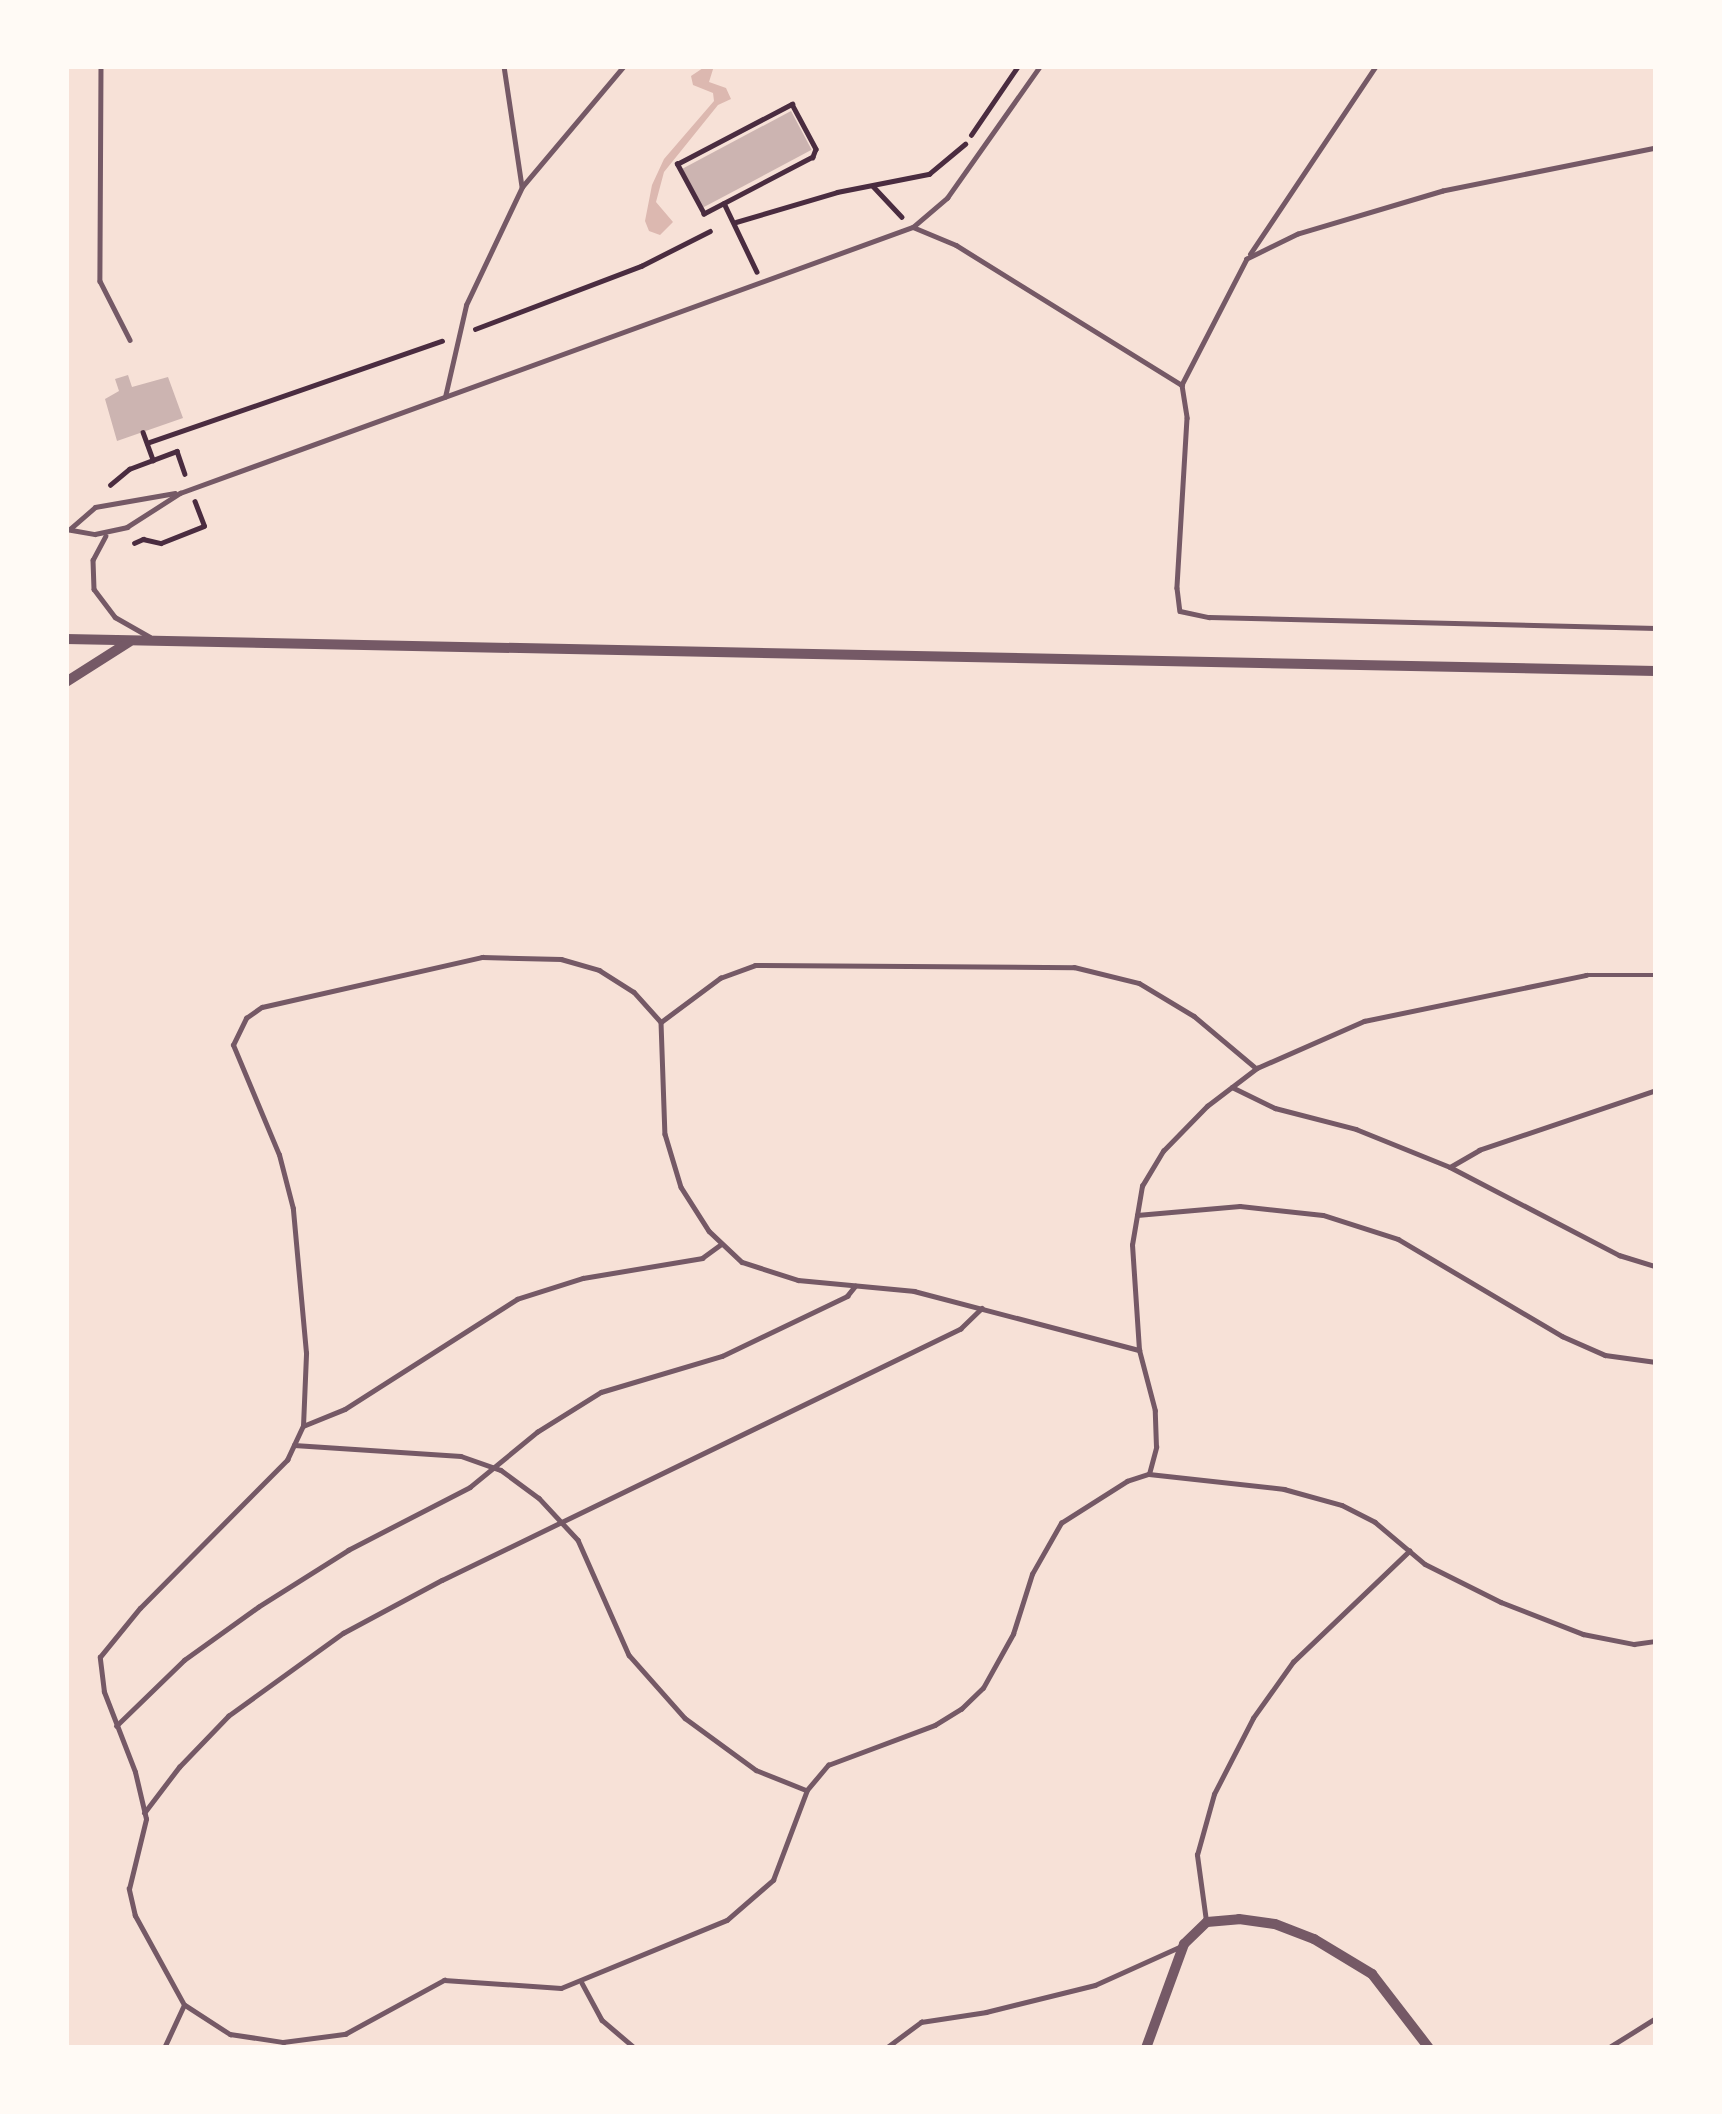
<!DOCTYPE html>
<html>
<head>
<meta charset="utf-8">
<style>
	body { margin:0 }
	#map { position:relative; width:1722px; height:2114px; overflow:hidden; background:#f7e1d7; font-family:Lora,serif }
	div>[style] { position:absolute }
	.water>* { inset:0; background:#dcb8b0 }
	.building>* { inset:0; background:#ccb4b1; transform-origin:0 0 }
	.path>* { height:4.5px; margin:-2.25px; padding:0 2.25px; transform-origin:2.25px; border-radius:2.25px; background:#4a2c40 }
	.service>* { height:4.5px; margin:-2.25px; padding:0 2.25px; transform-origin:2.25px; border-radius:2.25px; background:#755966 }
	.minor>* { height:10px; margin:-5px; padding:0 5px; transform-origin:5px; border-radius:5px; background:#755966 }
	span { translate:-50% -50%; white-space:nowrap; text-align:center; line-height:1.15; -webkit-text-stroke:9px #fffaf5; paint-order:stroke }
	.frame { position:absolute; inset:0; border:69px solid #fffaf5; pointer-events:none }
</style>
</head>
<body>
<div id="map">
	<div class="water">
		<i style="clip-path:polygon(706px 66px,714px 66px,709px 82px,726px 88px,731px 99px,718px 105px,664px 172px,656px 202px,673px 222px,660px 235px,649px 231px,645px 221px,652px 185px,664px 159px,714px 101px,713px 93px,693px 85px,691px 76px)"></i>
	</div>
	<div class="building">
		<i style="left:791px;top:111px;width:44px;height:123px;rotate:62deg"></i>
		<i style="clip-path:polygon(128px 375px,132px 387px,168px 377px,183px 418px,117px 441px,105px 399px,119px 391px,115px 379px)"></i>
	</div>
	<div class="path">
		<i style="left:792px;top:104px;width:51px;rotate:61.9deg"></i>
		<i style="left:816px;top:149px;width:9px;rotate:111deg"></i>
		<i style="left:813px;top:157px;width:123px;rotate:152.4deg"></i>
		<i style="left:704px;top:214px;width:57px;rotate:-118.4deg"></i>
		<i style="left:677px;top:164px;width:130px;rotate:-27.6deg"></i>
		<i style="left:971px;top:135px;width:83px;rotate:-55.7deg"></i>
		<i style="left:873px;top:186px;width:42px;rotate:46.9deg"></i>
		<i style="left:724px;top:203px;width:76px;rotate:64.4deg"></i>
		<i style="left:736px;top:222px;width:105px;rotate:-16.5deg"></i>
		<i style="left:837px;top:192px;width:94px;rotate:-11.1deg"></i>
		<i style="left:929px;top:174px;width:47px;rotate:-39.8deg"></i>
		<i style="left:475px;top:329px;width:178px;rotate:-20.8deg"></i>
		<i style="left:641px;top:266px;width:77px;rotate:-26.9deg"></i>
		<i style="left:143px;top:432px;width:30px;rotate:70deg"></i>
		<i style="left:147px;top:443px;width:312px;rotate:-19.1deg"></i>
		<i style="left:110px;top:485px;width:25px;rotate:-40deg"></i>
		<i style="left:129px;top:469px;width:51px;rotate:-20.6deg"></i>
		<i style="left:177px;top:451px;width:24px;rotate:71deg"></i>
		<i style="left:134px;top:543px;width:10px;rotate:-24deg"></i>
		<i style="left:143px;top:539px;width:18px;rotate:13deg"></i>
		<i style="left:161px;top:543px;width:46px;rotate:-21.6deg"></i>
		<i style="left:204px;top:526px;width:26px;rotate:-111deg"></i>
	</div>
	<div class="service">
		<i style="left:101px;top:66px;width:215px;rotate:90.3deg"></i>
		<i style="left:100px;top:281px;width:66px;rotate:63deg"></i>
		<i style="left:504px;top:66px;width:122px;rotate:81.5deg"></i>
		<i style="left:1656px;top:148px;width:217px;rotate:168.6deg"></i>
		<i style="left:1443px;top:191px;width:151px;rotate:163.5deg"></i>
		<i style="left:1298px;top:234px;width:57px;rotate:153.9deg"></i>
		<i style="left:1247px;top:259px;width:142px;rotate:117.3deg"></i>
		<i style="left:1182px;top:385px;width:33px;rotate:81deg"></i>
		<i style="left:1187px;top:418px;width:170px;rotate:93.4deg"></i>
		<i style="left:1177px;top:588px;width:23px;rotate:83deg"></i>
		<i style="left:1180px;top:611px;width:30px;rotate:12deg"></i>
		<i style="left:1209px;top:617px;width:447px;rotate:1.4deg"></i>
		<i style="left:913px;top:227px;width:47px;rotate:22.7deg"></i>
		<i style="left:956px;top:245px;width:266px;rotate:31.8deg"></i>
		<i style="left:1250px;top:254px;width:226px;rotate:-56.2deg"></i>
		<i style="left:445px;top:397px;width:94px;rotate:-77.1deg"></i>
		<i style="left:466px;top:305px;width:131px;rotate:-64.6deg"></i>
		<i style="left:522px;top:187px;width:158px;rotate:-49.9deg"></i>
		<i style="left:66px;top:529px;width:29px;rotate:10deg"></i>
		<i style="left:95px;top:534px;width:33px;rotate:-12deg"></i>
		<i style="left:127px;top:527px;width:63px;rotate:-32.7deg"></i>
		<i style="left:180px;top:493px;width:780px;rotate:-19.95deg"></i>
		<i style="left:913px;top:227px;width:45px;rotate:-40.5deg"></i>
		<i style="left:947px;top:198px;width:161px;rotate:-54.8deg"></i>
		<i style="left:70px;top:529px;width:33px;rotate:-41deg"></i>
		<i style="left:95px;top:507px;width:81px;rotate:-9.9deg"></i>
		<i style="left:106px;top:536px;width:27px;rotate:118deg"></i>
		<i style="left:93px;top:560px;width:29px;rotate:88deg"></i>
		<i style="left:94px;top:589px;width:35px;rotate:53deg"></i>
		<i style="left:115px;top:617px;width:40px;rotate:29.7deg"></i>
		<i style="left:661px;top:1022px;width:74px;rotate:-36.7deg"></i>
		<i style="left:720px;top:978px;width:37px;rotate:-20deg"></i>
		<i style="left:755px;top:965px;width:319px;rotate:0.4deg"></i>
		<i style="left:1074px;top:967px;width:67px;rotate:13.8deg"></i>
		<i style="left:1139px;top:983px;width:64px;rotate:31deg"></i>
		<i style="left:1194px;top:1016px;width:81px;rotate:40deg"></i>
		<i style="left:1232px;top:1087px;width:48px;rotate:26deg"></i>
		<i style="left:1275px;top:1108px;width:84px;rotate:14.5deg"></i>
		<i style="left:1356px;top:1129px;width:101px;rotate:22deg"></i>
		<i style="left:1450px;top:1167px;width:191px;rotate:27.5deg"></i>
		<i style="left:1619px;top:1255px;width:39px;rotate:17deg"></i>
		<i style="left:1450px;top:1167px;width:34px;rotate:-30deg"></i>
		<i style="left:1479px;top:1150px;width:187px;rotate:-18.7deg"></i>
		<i style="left:1137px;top:1215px;width:103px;rotate:-5deg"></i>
		<i style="left:1240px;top:1206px;width:83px;rotate:6.2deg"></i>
		<i style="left:1323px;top:1215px;width:79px;rotate:17.7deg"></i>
		<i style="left:1398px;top:1239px;width:191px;rotate:30.6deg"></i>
		<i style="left:1562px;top:1336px;width:47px;rotate:23.8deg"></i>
		<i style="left:1605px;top:1355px;width:51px;rotate:7.8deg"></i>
		<i style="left:303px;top:1426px;width:45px;rotate:-22deg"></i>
		<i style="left:345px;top:1409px;width:204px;rotate:-32.6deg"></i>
		<i style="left:517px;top:1299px;width:69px;rotate:-17.7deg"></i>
		<i style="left:583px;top:1278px;width:121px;rotate:-9.5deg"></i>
		<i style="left:702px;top:1258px;width:22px;rotate:-36deg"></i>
		<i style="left:294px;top:1445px;width:167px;rotate:3.8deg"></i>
		<i style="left:461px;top:1456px;width:42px;rotate:19.3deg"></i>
		<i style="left:501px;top:1470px;width:47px;rotate:36.4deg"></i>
		<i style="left:539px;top:1498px;width:57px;rotate:47.1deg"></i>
		<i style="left:578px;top:1540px;width:126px;rotate:66.1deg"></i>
		<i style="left:629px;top:1655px;width:84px;rotate:48.4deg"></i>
		<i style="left:685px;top:1718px;width:88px;rotate:36.2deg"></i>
		<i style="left:756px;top:1770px;width:54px;rotate:21.8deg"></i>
		<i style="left:1149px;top:1474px;width:28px;rotate:-75deg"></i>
		<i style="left:1156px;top:1447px;width:36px;rotate:-92deg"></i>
		<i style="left:1155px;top:1411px;width:63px;rotate:-104.7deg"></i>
		<i style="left:1139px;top:1350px;width:105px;rotate:-93.8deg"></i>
		<i style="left:1132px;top:1245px;width:60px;rotate:-80.4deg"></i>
		<i style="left:1142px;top:1186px;width:41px;rotate:-59deg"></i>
		<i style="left:1163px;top:1151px;width:63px;rotate:-45.6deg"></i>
		<i style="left:1207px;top:1106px;width:63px;rotate:-37.2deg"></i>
		<i style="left:1257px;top:1068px;width:117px;rotate:-23.7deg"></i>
		<i style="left:1364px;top:1021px;width:227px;rotate:-11.7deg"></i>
		<i style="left:1586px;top:975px;width:70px"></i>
		<i style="left:116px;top:1726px;width:95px;rotate:-44.1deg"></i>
		<i style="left:184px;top:1660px;width:91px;rotate:-35.6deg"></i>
		<i style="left:258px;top:1607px;width:107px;rotate:-32.3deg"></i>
		<i style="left:348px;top:1550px;width:137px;rotate:-27.3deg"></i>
		<i style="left:470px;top:1487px;width:87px;rotate:-39.4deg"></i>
		<i style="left:537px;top:1432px;width:75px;rotate:-32deg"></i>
		<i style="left:601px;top:1392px;width:126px;rotate:-16.6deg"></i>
		<i style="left:722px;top:1356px;width:139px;rotate:-25.6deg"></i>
		<i style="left:847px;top:1296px;width:13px;rotate:-51deg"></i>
		<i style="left:144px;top:1813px;width:58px;rotate:-52.7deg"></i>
		<i style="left:179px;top:1767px;width:71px;rotate:-46.1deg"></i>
		<i style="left:228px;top:1716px;width:142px;rotate:-35.8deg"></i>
		<i style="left:343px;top:1633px;width:112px;rotate:-28.2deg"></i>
		<i style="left:442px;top:1580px;width:576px;rotate:-25.85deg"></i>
		<i style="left:960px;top:1329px;width:30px;rotate:-44deg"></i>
		<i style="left:1206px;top:1921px;width:67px;rotate:-97.8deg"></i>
		<i style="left:1197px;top:1855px;width:63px;rotate:-74.4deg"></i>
		<i style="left:1214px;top:1794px;width:85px;rotate:-62.8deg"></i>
		<i style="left:1253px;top:1718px;width:69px;rotate:-54.5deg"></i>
		<i style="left:1293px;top:1662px;width:161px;rotate:-43.7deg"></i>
		<i style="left:582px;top:1983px;width:42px;rotate:61.6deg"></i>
		<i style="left:602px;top:2020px;width:43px;rotate:40.3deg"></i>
		<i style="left:185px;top:2005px;width:54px;rotate:32.8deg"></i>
		<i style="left:230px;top:2034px;width:54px;rotate:8.6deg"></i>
		<i style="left:283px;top:2042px;width:63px;rotate:-7.4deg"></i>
		<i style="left:345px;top:2034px;width:113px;rotate:-28.6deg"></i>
		<i style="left:444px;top:1980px;width:117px;rotate:3.9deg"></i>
		<i style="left:561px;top:1988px;width:179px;rotate:-22.3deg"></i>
		<i style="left:727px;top:1920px;width:61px;rotate:-41deg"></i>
		<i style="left:773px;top:1880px;width:96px;rotate:-69.3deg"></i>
		<i style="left:807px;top:1790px;width:33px;rotate:-50deg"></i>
		<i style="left:828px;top:1765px;width:114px;rotate:-20.5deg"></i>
		<i style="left:935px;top:1725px;width:31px;rotate:-32deg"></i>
		<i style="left:961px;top:1709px;width:30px;rotate:-44deg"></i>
		<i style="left:983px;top:1688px;width:62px;rotate:-60.9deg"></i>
		<i style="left:1013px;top:1634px;width:63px;rotate:-72.4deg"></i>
		<i style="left:1032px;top:1574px;width:59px;rotate:-60.4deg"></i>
		<i style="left:1061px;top:1523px;width:78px;rotate:-32.5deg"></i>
		<i style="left:1127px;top:1481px;width:23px;rotate:-18deg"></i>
		<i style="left:1149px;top:1474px;width:136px;rotate:6.3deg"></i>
		<i style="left:1284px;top:1489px;width:60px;rotate:15.4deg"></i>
		<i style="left:1342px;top:1505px;width:37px;rotate:27deg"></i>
		<i style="left:1375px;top:1522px;width:65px;rotate:40deg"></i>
		<i style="left:1425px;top:1564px;width:85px;rotate:26.6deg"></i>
		<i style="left:1501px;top:1602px;width:88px;rotate:21.3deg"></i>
		<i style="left:1583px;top:1634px;width:52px;rotate:11.1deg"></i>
		<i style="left:1634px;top:1644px;width:22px;rotate:-8deg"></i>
		<i style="left:164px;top:2048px;width:47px;rotate:-65.1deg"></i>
		<i style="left:184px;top:2005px;width:102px;rotate:-118.8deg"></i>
		<i style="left:135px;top:1916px;width:28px;rotate:-103deg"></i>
		<i style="left:129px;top:1889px;width:72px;rotate:-76.3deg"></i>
		<i style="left:146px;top:1819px;width:48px;rotate:-103.2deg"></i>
		<i style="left:135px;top:1772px;width:86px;rotate:-111.2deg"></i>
		<i style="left:104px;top:1692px;width:35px;rotate:-97deg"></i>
		<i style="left:100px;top:1657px;width:63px;rotate:-50.8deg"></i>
		<i style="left:140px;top:1608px;width:209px;rotate:-45.2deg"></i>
		<i style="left:287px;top:1460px;width:38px;rotate:-65deg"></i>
		<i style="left:303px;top:1426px;width:73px;rotate:-87.6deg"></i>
		<i style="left:306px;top:1353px;width:145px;rotate:-95.2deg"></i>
		<i style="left:293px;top:1209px;width:56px;rotate:-104.5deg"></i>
		<i style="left:279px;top:1155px;width:119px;rotate:-112.7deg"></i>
		<i style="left:233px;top:1045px;width:30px;rotate:-64deg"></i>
		<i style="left:246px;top:1018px;width:19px;rotate:-35deg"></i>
		<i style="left:262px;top:1007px;width:226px;rotate:-12.8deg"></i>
		<i style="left:482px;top:957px;width:79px;rotate:1.5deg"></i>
		<i style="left:561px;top:959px;width:40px;rotate:16deg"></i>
		<i style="left:599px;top:970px;width:41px;rotate:32.2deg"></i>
		<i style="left:634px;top:992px;width:40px;rotate:48deg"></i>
		<i style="left:661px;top:1022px;width:112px;rotate:88deg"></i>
		<i style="left:665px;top:1134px;width:55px;rotate:73.2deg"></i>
		<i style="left:681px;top:1187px;width:52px;rotate:57.5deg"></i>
		<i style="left:709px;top:1231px;width:45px;rotate:43.2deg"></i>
		<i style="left:742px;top:1262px;width:59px;rotate:17.8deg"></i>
		<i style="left:798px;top:1280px;width:117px;rotate:5.4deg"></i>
		<i style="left:914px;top:1291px;width:233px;rotate:14.7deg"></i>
		<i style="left:886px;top:2048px;width:44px;rotate:-36.6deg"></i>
		<i style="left:921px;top:2022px;width:66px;rotate:-8.7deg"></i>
		<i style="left:986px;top:2012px;width:112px;rotate:-13.9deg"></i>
		<i style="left:1095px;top:1985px;width:92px;rotate:-24.3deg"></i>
		<i style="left:1608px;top:2048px;width:57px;rotate:-32deg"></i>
	</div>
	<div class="minor">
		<i style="left:66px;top:639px;width:1590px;rotate:1.15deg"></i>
		<i style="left:66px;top:682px;width:75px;rotate:-32.4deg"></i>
		<i style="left:1146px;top:2048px;width:111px;rotate:-69.9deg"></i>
		<i style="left:1184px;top:1944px;width:32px;rotate:-44deg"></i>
		<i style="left:1207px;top:1922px;width:32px;rotate:-5deg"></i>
		<i style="left:1239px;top:1919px;width:36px;rotate:8deg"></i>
		<i style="left:1275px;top:1924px;width:42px;rotate:21deg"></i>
		<i style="left:1314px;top:1939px;width:68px;rotate:31.1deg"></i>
		<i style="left:1372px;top:1974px;width:93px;rotate:52.4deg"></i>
	</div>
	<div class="frame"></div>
</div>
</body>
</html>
